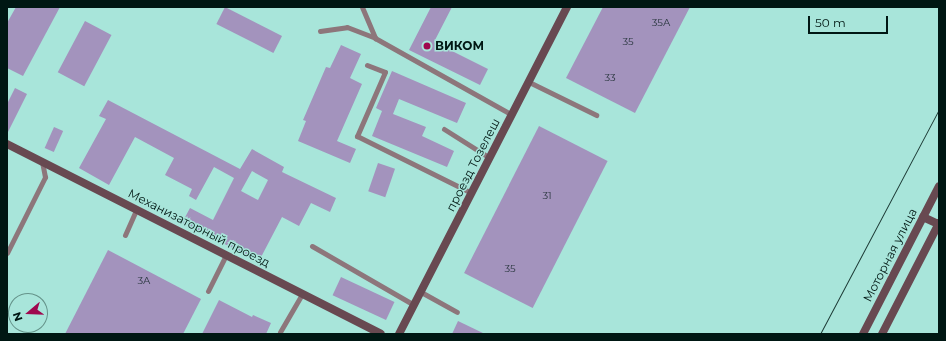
<!DOCTYPE html>
<html>
<head>
<meta charset="utf-8">
<style>
	body { margin:0 }
	#map { position:relative; width:946px; height:341px; overflow:hidden; background:#a8e5da; font-family:Montserrat,sans-serif }
	div>[style] { position:absolute }
	.building>* { inset:0; background:#a393bd; transform-origin:0 0 }
	.lane>* { height:5px; margin:-2.5px; padding:0 2.5px; transform-origin:2.5px; border-radius:2.5px; background:#8d767b }
	.secondary>* { height:8px; margin:-4px; padding:0 4px; transform-origin:4px; border-radius:4px; background:#684951 }
	.tram>* { height:1px; margin:-0.5px; padding:0 0.5px; transform-origin:0.5px; border-radius:0.5px; background:#1d3b36 }
	.dots>* { width:11px; height:11px; translate:-50% -50%; box-sizing:border-box; border:2px solid #a8e5da; border-radius:50% }
	span { translate:-50% -50%; white-space:nowrap; text-align:center; line-height:1.15; -webkit-text-stroke:3px #a8e5da; paint-order:stroke }
	.number-label { font-size:10px; color:#29363e }
	.number-label span { -webkit-text-stroke-width:0 }
	.poi-label { font-size:12px; color:#001713; font-weight:700 }
	.left { translate:0 -50%; text-align:left }
	.street-label { font-size:12px; color:#001713 }
	.frame { position:absolute; inset:0; border:8px solid #001713; pointer-events:none }
	.north { position:absolute; left:8px; top:293px; width:40px; height:40px; box-sizing:border-box; background:#a8e5da; border:1px solid #65938a; border-radius:50%; rotate:251deg; font-size:11px; font-weight:700; line-height:16px; text-align:center; color:#001713 }
	.north::after { content:''; display:block; margin:auto; width:14px; height:18px; background:#9f074e; clip-path:polygon(50% 0,100% 100%,50% 72%,0 100%) }
	.scale { position:absolute; left:808px; top:16px; width:80px; height:18px; box-sizing:border-box; border:2px solid #001713; border-top:0; padding-left:5px; font-size:12px; line-height:14px; white-space:nowrap; color:#001713; -webkit-text-stroke:3px #a8e5da; paint-order:stroke }
</style>
</head>
<body>
<div id="map">
	<div class="building">
		<i style="clip-path:polygon(16px 7px,60px 7px,23px 76px,7px 68px,7px 23px)"></i>
		<i style="left:225px;top:7px;width:64px;height:19px;rotate:27deg"></i>
		<i style="clip-path:polygon(431px 7px,452px 7px,434px 42px,488px 69px,480px 85px,409px 50px)"></i>
		<i style="clip-path:polygon(603px 7px,690px 7px,635px 113px,566px 78px)"></i>
		<i style="left:85px;top:21px;width:30px;height:58px;rotate:28deg"></i>
		<i style="clip-path:polygon(341px 45px,361px 54px,350px 78px,362px 84px,337px 141px,356px 149px,350px 163px,298px 141px,306px 121px,303px 120px,326px 67px,330px 68px)"></i>
		<i style="clip-path:polygon(392px 71px,466px 103px,457px 123px,399px 99px,393px 114px,426px 127px,422px 136px,454px 151px,447px 167px,372px 136px,382px 111px,376px 108px)"></i>
		<i style="clip-path:polygon(15px 88px,27px 94px,7px 134px,7px 104px)"></i>
		<i style="clip-path:polygon(evenodd,108px 100px,240px 169px,252px 149px,284px 167px,282px 172px,336px 198px,330px 212px,311px 203px,299px 226px,282px 217px,259px 261px,182px 223px,190px 208px,213px 220px,234px 178px,214px 167px,196px 200px,189px 196px,192px 189px,165px 175px,174px 158px,135px 137px,109px 185px,79px 168px,106px 119px,99px 116px,108px 100px,252px 171px,268px 180px,258px 200px,241px 191px,252px 171px)"></i>
		<i style="left:539px;top:126px;width:77px;height:165px;rotate:27deg"></i>
		<i style="left:54px;top:127px;width:10px;height:23px;rotate:24deg"></i>
		<i style="left:378px;top:163px;width:18px;height:30px;rotate:19deg"></i>
		<i style="clip-path:polygon(108px 250px,201px 299px,183px 334px,65px 334px)"></i>
		<i style="left:341px;top:277px;width:59px;height:20px;rotate:25deg"></i>
		<i style="clip-path:polygon(219px 300px,252px 317px,253px 315px,271px 323px,266px 334px,202px 334px)"></i>
		<i style="clip-path:polygon(458px 321px,485px 334px,452px 334px)"></i>
	</div>
	<div class="lane">
		<i style="left:362px;top:7px;width:34px;rotate:67deg"></i>
		<i style="left:375px;top:38px;width:157px;rotate:29.3deg"></i>
		<i style="left:320px;top:31px;width:27px;rotate:-8deg"></i>
		<i style="left:347px;top:27px;width:30px;rotate:21deg"></i>
		<i style="left:367px;top:65px;width:19px;rotate:21deg"></i>
		<i style="left:385px;top:72px;width:70px;rotate:113.6deg"></i>
		<i style="left:357px;top:136px;width:128px;rotate:26.4deg"></i>
		<i style="left:529px;top:82px;width:75px;rotate:26.2deg"></i>
		<i style="left:444px;top:129px;width:54px;rotate:32.2deg"></i>
		<i style="left:125px;top:235px;width:27px;rotate:-66deg"></i>
		<i style="left:312px;top:246px;width:118px;rotate:30deg"></i>
		<i style="left:7px;top:253px;width:85px;rotate:-63.4deg"></i>
		<i style="left:45px;top:177px;width:15px;rotate:-101deg"></i>
		<i style="left:208px;top:291px;width:40px;rotate:-63.4deg"></i>
		<i style="left:421px;top:292px;width:41px;rotate:29.1deg"></i>
		<i style="left:280px;top:332px;width:44px;rotate:-59.9deg"></i>
	</div>
	<div class="secondary">
		<i style="left:7px;top:144px;width:419px;rotate:26.9deg"></i>
		<i style="left:923px;top:217px;width:17px;rotate:25deg"></i>
		<i style="left:399px;top:334px;width:368px;rotate:-62.8deg"></i>
		<i style="left:863px;top:334px;width:166px;rotate:-62.8deg"></i>
		<i style="left:882px;top:334px;width:125px;rotate:-62.8deg"></i>
	</div>
	<div class="tram">
		<i style="left:820px;top:334px;width:255px;rotate:-62.1deg"></i>
	</div>
	<div class="dots">
		<i style="left:427px;top:46px;background:#9f074e"></i>
	</div>
	<div class="number-label">
		<span style="left:661px;top:23px">35А</span>
		<span style="left:628px;top:42px">35</span>
		<span style="left:610px;top:78px">33</span>
		<span style="left:547px;top:196px">31</span>
		<span style="left:510px;top:269px">35</span>
		<span style="left:144px;top:281px">3А</span>
	</div>
	<div class="poi-label">
		<span class="left" style="left:435px;top:46px">ВИКОМ</span>
	</div>
	<div class="street-label">
		<span style="left:473px;top:165px;rotate:-63deg">проезд Тозелеш</span>
		<span style="left:199px;top:228px;rotate:27deg">Механизаторный проезд</span>
		<span style="left:890px;top:255px;rotate:-63deg">Моторная улица</span>
	</div>
	<div class="frame"></div>
	<div class="north">N</div>
	<div class="scale">50 m</div>
</div>
</body>
</html>
